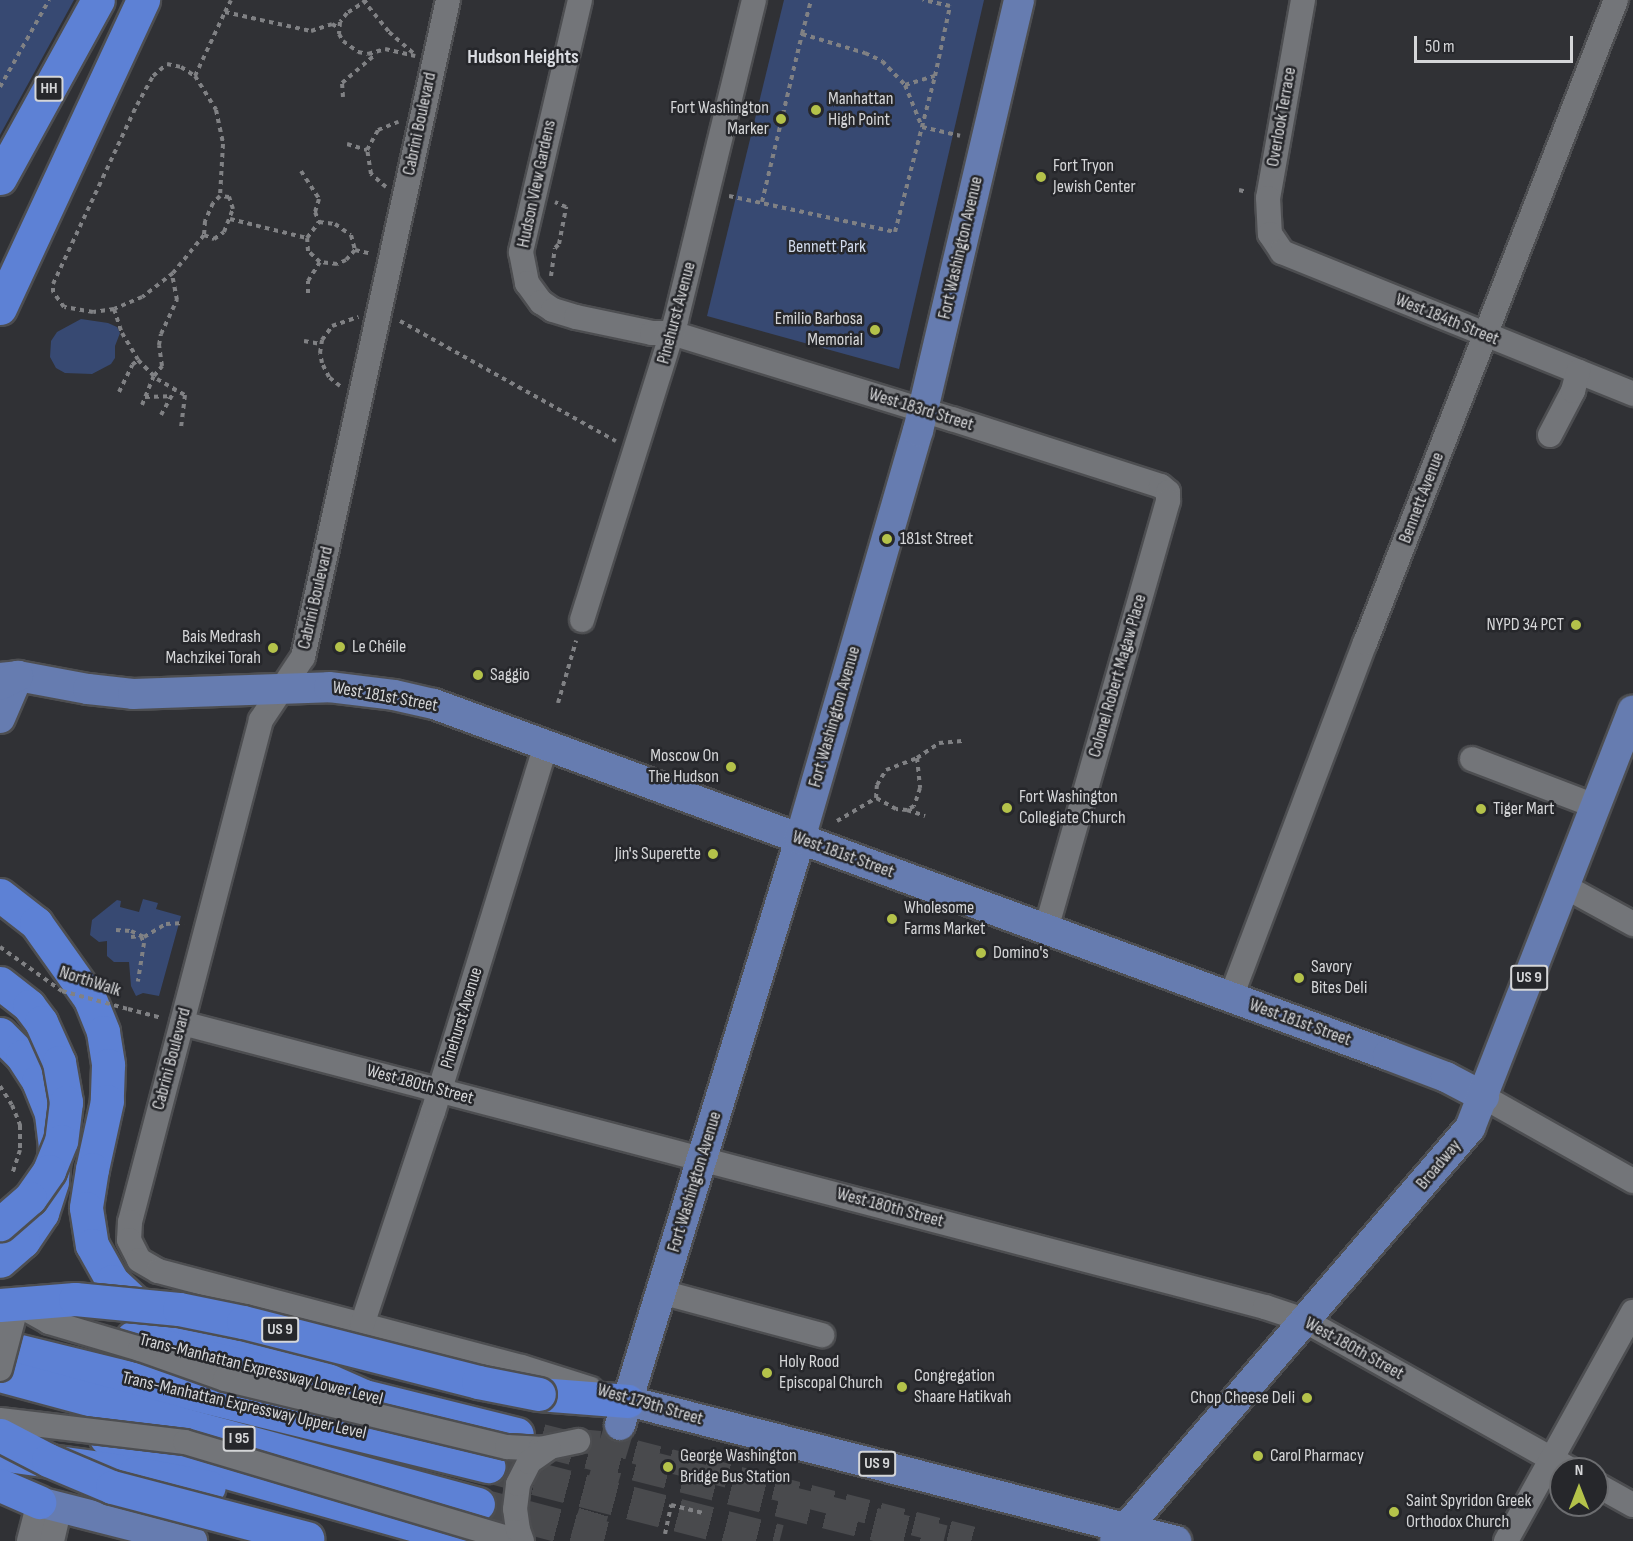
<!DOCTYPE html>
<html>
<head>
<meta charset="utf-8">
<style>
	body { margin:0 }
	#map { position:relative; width:1633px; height:1541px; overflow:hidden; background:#303135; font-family:"Sofia Sans Condensed",sans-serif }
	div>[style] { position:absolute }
	.green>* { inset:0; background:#374972 }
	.minor-tunnel>* { height:24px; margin-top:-12px; transform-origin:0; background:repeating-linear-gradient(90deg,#494a4d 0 24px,transparent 0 36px) }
	.major-tunnel>* { height:30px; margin-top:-15px; transform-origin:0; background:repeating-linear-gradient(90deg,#494a4d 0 30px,transparent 0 45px) }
	.highway-tunnel>* { height:33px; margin-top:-16.5px; transform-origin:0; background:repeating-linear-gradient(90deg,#494a4d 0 33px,transparent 0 49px) }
	.path>* { height:4px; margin-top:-2px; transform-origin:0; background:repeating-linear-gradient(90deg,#808184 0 4.5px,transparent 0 9px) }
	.roads { filter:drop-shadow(2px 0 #4d4e51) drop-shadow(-2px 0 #4d4e51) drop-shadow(0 2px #4d4e51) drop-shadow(0 -2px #4d4e51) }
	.minor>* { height:24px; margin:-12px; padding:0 12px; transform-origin:12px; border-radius:12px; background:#737579 }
	.major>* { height:30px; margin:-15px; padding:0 15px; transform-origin:15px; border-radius:15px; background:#667cb0 }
	.highway>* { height:33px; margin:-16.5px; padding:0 16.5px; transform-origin:16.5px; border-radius:16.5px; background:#5d81d5 }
	.path-bridge>* { height:4px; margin-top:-2px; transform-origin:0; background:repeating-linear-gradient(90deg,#808184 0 4.5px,transparent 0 9px) }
	.bridges { filter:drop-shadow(2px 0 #4d4e51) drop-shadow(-2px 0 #4d4e51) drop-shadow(0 2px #4d4e51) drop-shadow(0 -2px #4d4e51) }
	.minor-bridge>* { height:24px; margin:-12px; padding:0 12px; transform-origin:12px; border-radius:12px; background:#737579 }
	.highway-bridge>* { height:33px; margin:-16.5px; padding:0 16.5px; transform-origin:16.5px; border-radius:16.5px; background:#5d81d5 }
	.dots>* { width:16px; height:16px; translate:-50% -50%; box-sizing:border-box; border:3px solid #26272b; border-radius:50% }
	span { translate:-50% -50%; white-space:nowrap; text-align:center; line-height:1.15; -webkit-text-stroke:5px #26272b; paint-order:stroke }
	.shield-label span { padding:2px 4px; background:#26272b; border:2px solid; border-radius:4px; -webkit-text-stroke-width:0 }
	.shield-label { font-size:16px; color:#d5d6d8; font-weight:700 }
	.poi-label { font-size:18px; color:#d5d6d8 }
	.left { translate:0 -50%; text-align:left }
	.right { translate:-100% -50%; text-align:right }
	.street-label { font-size:18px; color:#d5d6d8 }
	.park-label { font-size:18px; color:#d2dbed }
	.neighbourhood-label { font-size:20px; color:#dadce1; font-weight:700 }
	.north { position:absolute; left:1549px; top:1457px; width:60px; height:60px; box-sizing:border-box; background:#26272b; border:2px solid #6c6d70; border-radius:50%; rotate:0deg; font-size:16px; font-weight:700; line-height:24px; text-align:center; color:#d5d6d8 }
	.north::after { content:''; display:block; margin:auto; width:21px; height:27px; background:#b4c24a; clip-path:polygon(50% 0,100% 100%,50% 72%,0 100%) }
	.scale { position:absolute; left:1414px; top:36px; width:159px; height:27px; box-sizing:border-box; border:3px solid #d5d6d8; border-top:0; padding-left:8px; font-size:18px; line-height:21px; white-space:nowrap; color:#d5d6d8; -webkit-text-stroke:4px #26272b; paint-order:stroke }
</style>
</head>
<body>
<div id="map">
	<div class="green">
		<i style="clip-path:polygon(0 0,74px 0,0 135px)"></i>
		<i style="clip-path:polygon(784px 0,984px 0,899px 369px,707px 316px)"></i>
		<i style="clip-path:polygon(81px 319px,108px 323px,117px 327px,120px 333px,115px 346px,115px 358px,111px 364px,92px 374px,65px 373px,56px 368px,50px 357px,51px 341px,57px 332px)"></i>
		<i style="clip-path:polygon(143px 899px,158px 903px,156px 909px,181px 916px,159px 996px,143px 993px,136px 996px,131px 986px,129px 962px,114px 962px,107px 956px,107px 941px,99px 942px,90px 935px,92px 920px,117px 900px,121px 901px,120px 907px,139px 912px)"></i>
	</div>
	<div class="minor-tunnel">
		<i style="left:578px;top:1441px;width:22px;rotate:5deg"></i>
		<i style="left:600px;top:1443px;width:393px;rotate:14.4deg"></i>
	</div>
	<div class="major-tunnel">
		<i style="left:585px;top:1541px;width:121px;rotate:-73.2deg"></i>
	</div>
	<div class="highway-tunnel">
		<i style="left:541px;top:1440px;width:415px;rotate:14.1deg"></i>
		<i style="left:488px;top:1466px;width:301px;rotate:14.4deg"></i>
		<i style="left:478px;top:1504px;width:145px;rotate:14.8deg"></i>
	</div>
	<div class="path">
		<i style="left:363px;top:0;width:41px;rotate:50.9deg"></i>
		<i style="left:389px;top:32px;width:35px;rotate:41deg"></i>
		<i style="left:367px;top:0;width:24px;rotate:147deg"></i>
		<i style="left:347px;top:13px;width:11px;rotate:128deg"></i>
		<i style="left:340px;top:22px;width:12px;rotate:95deg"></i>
		<i style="left:339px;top:34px;width:8px;rotate:60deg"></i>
		<i style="left:343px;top:41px;width:19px;rotate:36deg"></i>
		<i style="left:358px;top:52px;width:10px;rotate:11deg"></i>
		<i style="left:368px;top:54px;width:18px;rotate:-16deg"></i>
		<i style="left:385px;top:49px;width:31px;rotate:13deg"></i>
		<i style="left:225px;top:12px;width:13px;rotate:-63deg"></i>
		<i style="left:802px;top:34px;width:35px;rotate:-75deg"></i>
		<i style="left:195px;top:76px;width:71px;rotate:-64.9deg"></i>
		<i style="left:225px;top:12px;width:88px;rotate:12.5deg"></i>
		<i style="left:311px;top:31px;width:22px;rotate:-18deg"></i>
		<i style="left:332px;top:24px;width:8px;rotate:30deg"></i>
		<i style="left:905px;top:85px;width:31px;rotate:-17deg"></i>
		<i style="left:0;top:87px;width:100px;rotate:-60.6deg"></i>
		<i style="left:343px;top:97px;width:14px;rotate:-94deg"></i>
		<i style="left:342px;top:83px;width:45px;rotate:-40.5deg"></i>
		<i style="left:347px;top:144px;width:21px;rotate:17deg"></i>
		<i style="left:301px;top:171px;width:33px;rotate:57deg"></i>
		<i style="left:319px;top:199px;width:14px;rotate:107deg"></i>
		<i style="left:315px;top:212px;width:11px;rotate:68deg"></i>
		<i style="left:386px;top:187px;width:20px;rotate:-139deg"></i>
		<i style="left:371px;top:174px;width:24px;rotate:-99deg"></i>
		<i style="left:367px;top:150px;width:23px;rotate:-61deg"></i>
		<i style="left:378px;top:130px;width:22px;rotate:-22deg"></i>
		<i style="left:1239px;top:190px;width:8px;rotate:14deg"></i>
		<i style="left:729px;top:196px;width:170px;rotate:12.2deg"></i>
		<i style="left:895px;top:232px;width:161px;rotate:-75.6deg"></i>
		<i style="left:935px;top:76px;width:72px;rotate:-77.9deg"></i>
		<i style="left:950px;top:6px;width:28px;rotate:-167deg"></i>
		<i style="left:762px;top:202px;width:173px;rotate:-76.6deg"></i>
		<i style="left:802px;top:34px;width:66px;rotate:16.8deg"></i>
		<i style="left:865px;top:53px;width:19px;rotate:25deg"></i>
		<i style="left:882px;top:61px;width:33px;rotate:46deg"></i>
		<i style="left:905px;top:85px;width:45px;rotate:68deg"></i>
		<i style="left:922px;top:127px;width:39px;rotate:13deg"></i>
		<i style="left:230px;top:219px;width:79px;rotate:13.9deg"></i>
		<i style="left:319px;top:222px;width:16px;rotate:7deg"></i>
		<i style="left:335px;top:224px;width:19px;rotate:35deg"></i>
		<i style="left:351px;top:235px;width:16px;rotate:75deg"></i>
		<i style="left:355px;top:250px;width:13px;rotate:132deg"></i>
		<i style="left:346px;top:260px;width:10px;rotate:156deg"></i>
		<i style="left:337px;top:264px;width:17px;rotate:-173deg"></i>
		<i style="left:320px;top:262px;width:16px;rotate:-137deg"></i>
		<i style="left:308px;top:251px;width:13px;rotate:-94deg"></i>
		<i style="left:307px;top:238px;width:20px;rotate:-53deg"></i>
		<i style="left:204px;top:235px;width:11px;rotate:22deg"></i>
		<i style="left:214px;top:239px;width:12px;rotate:-35deg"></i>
		<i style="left:224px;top:232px;width:25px;rotate:-69deg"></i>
		<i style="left:233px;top:209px;width:13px;rotate:-108deg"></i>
		<i style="left:229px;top:197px;width:9px;rotate:-174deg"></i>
		<i style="left:220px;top:196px;width:10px;rotate:135deg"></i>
		<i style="left:213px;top:203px;width:20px;rotate:114deg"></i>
		<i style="left:205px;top:221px;width:14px;rotate:94deg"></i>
		<i style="left:204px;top:235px;width:49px;rotate:129.2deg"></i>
		<i style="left:173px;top:273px;width:39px;rotate:142deg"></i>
		<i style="left:142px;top:297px;width:30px;rotate:157deg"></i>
		<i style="left:114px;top:309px;width:21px;rotate:172deg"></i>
		<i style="left:93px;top:312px;width:29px;rotate:-170deg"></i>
		<i style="left:64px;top:307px;width:19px;rotate:-126deg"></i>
		<i style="left:53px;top:292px;width:8px;rotate:-90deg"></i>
		<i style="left:53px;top:284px;width:198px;rotate:-64.9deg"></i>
		<i style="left:137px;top:105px;width:33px;rotate:-61deg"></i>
		<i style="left:153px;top:76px;width:18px;rotate:-41deg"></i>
		<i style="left:167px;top:64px;width:14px;rotate:12deg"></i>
		<i style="left:181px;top:67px;width:17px;rotate:33deg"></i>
		<i style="left:195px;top:76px;width:40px;rotate:58deg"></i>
		<i style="left:216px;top:110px;width:35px;rotate:78deg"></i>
		<i style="left:223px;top:144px;width:52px;rotate:93.3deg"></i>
		<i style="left:355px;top:250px;width:17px;rotate:13deg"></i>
		<i style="left:551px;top:276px;width:28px;rotate:-82deg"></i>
		<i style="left:555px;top:248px;width:6px;rotate:-45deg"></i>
		<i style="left:559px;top:244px;width:38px;rotate:-79deg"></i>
		<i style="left:566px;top:207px;width:12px;rotate:-156deg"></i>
		<i style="left:308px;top:293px;width:12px;rotate:-90deg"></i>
		<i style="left:308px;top:281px;width:22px;rotate:-58deg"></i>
		<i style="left:114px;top:309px;width:25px;rotate:72deg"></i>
		<i style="left:122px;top:333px;width:31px;rotate:59deg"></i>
		<i style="left:138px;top:360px;width:27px;rotate:45deg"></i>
		<i style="left:157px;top:379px;width:32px;rotate:30deg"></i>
		<i style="left:185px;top:395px;width:33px;rotate:97deg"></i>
		<i style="left:400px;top:321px;width:247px;rotate:29.1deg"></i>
		<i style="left:304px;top:341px;width:17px;rotate:10deg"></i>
		<i style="left:340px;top:386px;width:14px;rotate:-141deg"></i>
		<i style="left:329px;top:377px;width:16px;rotate:-117deg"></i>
		<i style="left:322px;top:363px;width:10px;rotate:-101deg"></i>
		<i style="left:320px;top:353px;width:13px;rotate:-81deg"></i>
		<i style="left:322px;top:340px;width:17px;rotate:-54deg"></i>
		<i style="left:332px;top:326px;width:28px;rotate:-19deg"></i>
		<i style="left:119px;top:392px;width:30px;rotate:-64deg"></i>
		<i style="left:132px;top:365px;width:8px;rotate:-40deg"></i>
		<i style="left:145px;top:397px;width:25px;rotate:-2deg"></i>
		<i style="left:142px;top:405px;width:31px;rotate:-68deg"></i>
		<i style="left:154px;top:376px;width:13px;rotate:-51deg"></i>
		<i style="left:162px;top:366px;width:21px;rotate:-98deg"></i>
		<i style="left:159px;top:345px;width:11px;rotate:-80deg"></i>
		<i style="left:161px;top:334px;width:38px;rotate:-65deg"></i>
		<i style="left:177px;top:300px;width:26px;rotate:-101deg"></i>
		<i style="left:161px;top:415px;width:29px;rotate:-61deg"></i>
		<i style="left:558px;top:703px;width:65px;rotate:-73.8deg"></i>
		<i style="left:917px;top:758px;width:30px;rotate:84deg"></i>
		<i style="left:920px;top:788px;width:19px;rotate:108deg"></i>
		<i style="left:914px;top:806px;width:8px;rotate:150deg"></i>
		<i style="left:907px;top:810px;width:11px;rotate:-175deg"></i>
		<i style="left:896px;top:809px;width:23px;rotate:-151deg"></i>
		<i style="left:876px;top:798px;width:13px;rotate:-86deg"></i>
		<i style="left:877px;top:785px;width:17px;rotate:-59deg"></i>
		<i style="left:886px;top:770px;width:33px;rotate:-21deg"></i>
		<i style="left:917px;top:758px;width:27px;rotate:-34deg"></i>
		<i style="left:939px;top:743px;width:23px;rotate:-5deg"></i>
		<i style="left:907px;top:810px;width:19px;rotate:18deg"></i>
		<i style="left:837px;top:821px;width:45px;rotate:-30.5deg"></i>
		<i style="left:116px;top:930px;width:15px;rotate:4deg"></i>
		<i style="left:131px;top:931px;width:14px;rotate:25deg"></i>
		<i style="left:144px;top:937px;width:26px;rotate:-31deg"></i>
		<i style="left:166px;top:924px;width:18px;rotate:-3deg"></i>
		<i style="left:131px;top:937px;width:10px;rotate:-6deg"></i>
		<i style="left:141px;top:936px;width:8px;rotate:67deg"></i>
		<i style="left:144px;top:943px;width:39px;rotate:99deg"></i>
		<i style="left:128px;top:1009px;width:34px;rotate:15deg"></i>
		<i style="left:0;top:1086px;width:22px;rotate:58deg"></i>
		<i style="left:12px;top:1105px;width:22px;rotate:68deg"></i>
		<i style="left:20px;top:1125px;width:25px;rotate:90deg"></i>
		<i style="left:20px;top:1150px;width:23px;rotate:108deg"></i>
		<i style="left:665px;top:1534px;width:30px;rotate:-78deg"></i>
		<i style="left:671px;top:1505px;width:32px;rotate:14deg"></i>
	</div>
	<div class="roads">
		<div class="minor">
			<i style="left:448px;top:0;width:673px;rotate:102.45deg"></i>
			<i style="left:303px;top:657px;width:76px;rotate:123.7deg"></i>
			<i style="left:261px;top:720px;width:519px;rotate:104.63deg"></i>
			<i style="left:130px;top:1222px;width:18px;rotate:93deg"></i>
			<i style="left:129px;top:1240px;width:22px;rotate:63deg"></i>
			<i style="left:139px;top:1260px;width:22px;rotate:30deg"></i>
			<i style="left:158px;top:1271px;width:376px;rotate:14.8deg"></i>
			<i style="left:522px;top:1367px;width:72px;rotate:17.7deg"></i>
			<i style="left:580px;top:0;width:259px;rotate:103.2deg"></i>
			<i style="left:521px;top:252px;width:32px;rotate:79deg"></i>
			<i style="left:527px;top:283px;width:24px;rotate:54deg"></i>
			<i style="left:541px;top:302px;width:14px;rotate:34deg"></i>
			<i style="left:553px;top:310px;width:24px;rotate:17deg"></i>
			<i style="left:576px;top:317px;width:78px;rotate:11.9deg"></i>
			<i style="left:652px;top:333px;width:20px"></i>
			<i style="left:672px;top:333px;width:293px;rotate:17.1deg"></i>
			<i style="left:952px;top:419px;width:219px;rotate:17.8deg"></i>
			<i style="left:1161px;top:486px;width:9px;rotate:41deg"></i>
			<i style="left:1168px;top:492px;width:9px;rotate:90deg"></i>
			<i style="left:1168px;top:501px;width:445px;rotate:105.9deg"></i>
			<i style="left:1303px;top:0;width:201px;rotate:100deg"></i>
			<i style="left:1268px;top:198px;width:36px;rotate:87deg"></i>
			<i style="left:1270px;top:234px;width:22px;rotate:56deg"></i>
			<i style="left:1282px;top:252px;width:379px;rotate:22deg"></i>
			<i style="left:1550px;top:435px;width:50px;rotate:-62.4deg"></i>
			<i style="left:1573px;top:391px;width:20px;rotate:-75deg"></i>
			<i style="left:582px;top:620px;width:314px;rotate:-72.6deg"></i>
			<i style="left:676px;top:320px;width:329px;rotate:-76.3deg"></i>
			<i style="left:1472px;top:759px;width:132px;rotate:20.9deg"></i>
			<i style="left:1564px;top:886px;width:79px;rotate:28.8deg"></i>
			<i style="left:1231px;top:997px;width:379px;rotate:-69.3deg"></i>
			<i style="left:1365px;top:643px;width:690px;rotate:-68.68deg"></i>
			<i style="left:182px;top:1023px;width:1120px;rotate:14.69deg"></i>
			<i style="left:1265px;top:1307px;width:41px;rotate:18.4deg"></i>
			<i style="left:1304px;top:1320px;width:304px;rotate:29.3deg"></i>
			<i style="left:1484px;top:1097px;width:171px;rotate:29.4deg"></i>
			<i style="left:661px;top:1292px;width:167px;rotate:15deg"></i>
			<i style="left:362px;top:1325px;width:225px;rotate:-71.6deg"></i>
			<i style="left:433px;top:1112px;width:385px;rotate:-72.9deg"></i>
			<i style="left:1597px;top:1485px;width:41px;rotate:29.1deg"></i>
			<i style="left:29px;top:1541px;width:40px;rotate:-75.6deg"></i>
			<i style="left:52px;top:1541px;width:35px;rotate:-77deg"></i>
			<i style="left:1506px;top:1541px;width:262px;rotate:-61deg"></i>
		</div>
		<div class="major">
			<i style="left:0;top:678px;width:18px;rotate:-6deg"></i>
			<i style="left:18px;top:676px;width:71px;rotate:10.5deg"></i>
			<i style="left:88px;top:689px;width:45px;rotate:6.3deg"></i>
			<i style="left:133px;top:694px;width:196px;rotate:-2deg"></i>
			<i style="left:329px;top:687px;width:65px;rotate:7deg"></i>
			<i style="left:394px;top:695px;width:41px;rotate:12.7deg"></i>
			<i style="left:434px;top:704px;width:1017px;rotate:20.2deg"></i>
			<i style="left:1388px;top:1055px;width:62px;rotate:20.8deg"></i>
			<i style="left:1446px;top:1077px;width:43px;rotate:27.8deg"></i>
			<i style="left:0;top:718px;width:46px;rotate:-66.8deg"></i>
			<i style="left:18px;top:676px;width:18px;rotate:153deg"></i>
			<i style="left:628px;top:1401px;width:566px;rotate:14.33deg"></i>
			<i style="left:620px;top:1425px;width:613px;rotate:-72.92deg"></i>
			<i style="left:800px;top:839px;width:425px;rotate:-73.9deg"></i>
			<i style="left:918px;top:431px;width:443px;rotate:-76.8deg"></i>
			<i style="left:39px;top:1502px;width:158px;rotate:14.3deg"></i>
			<i style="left:1115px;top:1541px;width:545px;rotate:-49.32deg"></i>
			<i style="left:1470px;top:1128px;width:448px;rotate:-68.7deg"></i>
		</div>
		<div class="highway">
			<i style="left:0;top:178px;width:203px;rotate:-61.2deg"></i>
			<i style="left:0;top:308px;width:340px;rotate:-65.1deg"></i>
			<i style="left:0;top:895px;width:46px;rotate:37.9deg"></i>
			<i style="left:36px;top:923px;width:93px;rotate:54.6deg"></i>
			<i style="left:90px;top:999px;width:35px;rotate:68deg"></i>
			<i style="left:103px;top:1032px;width:33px;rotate:81deg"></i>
			<i style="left:108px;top:1065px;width:36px;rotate:92deg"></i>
			<i style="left:107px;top:1101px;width:70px;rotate:102.4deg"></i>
			<i style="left:92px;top:1169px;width:39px;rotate:99deg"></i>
			<i style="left:86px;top:1208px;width:37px;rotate:81deg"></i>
			<i style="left:92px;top:1245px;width:41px;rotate:60.9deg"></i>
			<i style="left:112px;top:1281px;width:33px;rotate:43deg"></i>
			<i style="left:136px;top:1303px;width:18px;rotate:29deg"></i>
			<i style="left:152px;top:1312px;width:120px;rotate:19.5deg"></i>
			<i style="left:265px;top:1352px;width:108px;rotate:24deg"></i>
			<i style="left:0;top:1034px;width:31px;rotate:45deg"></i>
			<i style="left:22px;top:1056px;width:30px;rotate:57deg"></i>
			<i style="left:38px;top:1081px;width:35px;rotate:68deg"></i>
			<i style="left:51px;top:1114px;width:31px;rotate:83deg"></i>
			<i style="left:55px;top:1145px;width:37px;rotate:95deg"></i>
			<i style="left:52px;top:1182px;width:33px;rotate:108deg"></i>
			<i style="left:42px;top:1213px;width:34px;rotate:124deg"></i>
			<i style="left:23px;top:1241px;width:30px;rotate:139deg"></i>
			<i style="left:132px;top:1338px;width:123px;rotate:14.1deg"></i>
			<i style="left:0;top:1346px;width:503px;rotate:13.82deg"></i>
			<i style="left:0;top:1375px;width:495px;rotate:15.1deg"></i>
			<i style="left:344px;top:1391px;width:178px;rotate:14deg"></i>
			<i style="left:539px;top:1394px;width:89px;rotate:4.5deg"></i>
			<i style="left:106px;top:1438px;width:380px;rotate:15.7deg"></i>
			<i style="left:0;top:1454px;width:136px;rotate:8deg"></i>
			<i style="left:135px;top:1473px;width:75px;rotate:10.7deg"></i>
			<i style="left:0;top:1485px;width:43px;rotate:23.6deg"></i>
		</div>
	</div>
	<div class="path-bridge">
		<i style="left:0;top:947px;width:76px;rotate:35.4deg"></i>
		<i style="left:62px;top:991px;width:68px;rotate:15.3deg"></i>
	</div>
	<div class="bridges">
		<div class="minor-bridge">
			<i style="left:0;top:1369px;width:67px;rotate:-75.3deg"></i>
			<i style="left:17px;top:1304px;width:37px;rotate:29deg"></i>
			<i style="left:49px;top:1322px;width:95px;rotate:16.5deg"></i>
			<i style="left:140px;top:1349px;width:90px;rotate:19.4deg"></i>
			<i style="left:225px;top:1379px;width:290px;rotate:13.6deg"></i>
			<i style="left:507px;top:1447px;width:33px;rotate:3deg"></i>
			<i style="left:540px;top:1449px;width:39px;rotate:-12deg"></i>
			<i style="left:0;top:1420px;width:186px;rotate:6.8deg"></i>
			<i style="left:185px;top:1442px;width:346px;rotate:16.6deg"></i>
			<i style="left:522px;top:1541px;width:12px;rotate:-110deg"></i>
			<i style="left:518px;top:1530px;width:21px;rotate:-98deg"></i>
			<i style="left:515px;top:1509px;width:25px;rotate:-83deg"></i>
			<i style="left:518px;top:1484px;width:25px;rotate:-63deg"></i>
			<i style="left:529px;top:1462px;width:24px;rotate:-35deg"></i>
		</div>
		<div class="highway-bridge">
			<i style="left:0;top:983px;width:37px;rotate:38deg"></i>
			<i style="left:29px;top:1006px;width:20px;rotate:53deg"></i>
			<i style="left:41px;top:1022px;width:44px;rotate:65.8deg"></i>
			<i style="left:59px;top:1062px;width:41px;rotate:80.1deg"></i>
			<i style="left:66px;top:1102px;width:39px;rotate:97deg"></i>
			<i style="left:61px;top:1141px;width:32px;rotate:112deg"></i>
			<i style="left:49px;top:1171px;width:33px;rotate:125deg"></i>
			<i style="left:30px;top:1198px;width:40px;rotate:139deg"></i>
			<i style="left:0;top:1305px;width:75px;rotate:-4.6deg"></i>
			<i style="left:75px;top:1299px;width:104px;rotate:5.5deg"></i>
			<i style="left:179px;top:1309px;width:65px;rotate:11.5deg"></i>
			<i style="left:243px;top:1322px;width:243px;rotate:14.3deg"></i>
			<i style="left:478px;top:1382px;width:62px;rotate:11.1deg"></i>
			<i style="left:0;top:1435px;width:54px;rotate:27.5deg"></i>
			<i style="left:48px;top:1460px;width:69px;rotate:22.9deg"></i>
			<i style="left:112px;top:1487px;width:202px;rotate:14.7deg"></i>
		</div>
	</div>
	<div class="dots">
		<i style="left:816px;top:110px;background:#b4c24a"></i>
		<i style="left:781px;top:119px;background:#b4c24a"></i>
		<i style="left:1041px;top:177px;background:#b4c24a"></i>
		<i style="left:875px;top:330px;background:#b4c24a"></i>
		<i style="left:887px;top:539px;background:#b4c24a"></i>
		<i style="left:1576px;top:625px;background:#b4c24a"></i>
		<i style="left:340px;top:647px;background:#b4c24a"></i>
		<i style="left:273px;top:648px;background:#b4c24a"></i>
		<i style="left:478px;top:675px;background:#b4c24a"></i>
		<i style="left:731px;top:767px;background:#b4c24a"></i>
		<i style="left:1007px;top:808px;background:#b4c24a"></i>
		<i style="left:1481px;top:809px;background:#b4c24a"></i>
		<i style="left:713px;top:854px;background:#b4c24a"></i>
		<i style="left:892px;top:919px;background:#b4c24a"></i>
		<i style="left:981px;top:953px;background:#b4c24a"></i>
		<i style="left:1299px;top:978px;background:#b4c24a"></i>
		<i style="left:767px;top:1373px;background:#b4c24a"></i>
		<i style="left:902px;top:1387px;background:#b4c24a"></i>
		<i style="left:1307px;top:1398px;background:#b4c24a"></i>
		<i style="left:1258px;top:1456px;background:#b4c24a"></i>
		<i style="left:668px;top:1467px;background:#b4c24a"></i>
		<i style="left:1394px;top:1512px;background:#b4c24a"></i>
	</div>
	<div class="shield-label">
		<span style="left:49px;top:89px">HH</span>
		<span style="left:1529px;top:978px">US 9</span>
		<span style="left:280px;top:1330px">US 9</span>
		<span style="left:239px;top:1439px">I 95</span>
		<span style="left:877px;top:1464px">US 9</span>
	</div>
	<div class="poi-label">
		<span class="left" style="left:828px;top:110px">Manhattan<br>High Point</span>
		<span class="right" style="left:769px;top:119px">Fort Washington<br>Marker</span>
		<span class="left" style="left:1053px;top:177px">Fort Tryon<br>Jewish Center</span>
		<span class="right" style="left:863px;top:330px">Emilio Barbosa<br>Memorial</span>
		<span class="left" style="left:900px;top:539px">181st Street</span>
		<span class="right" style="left:1564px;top:625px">NYPD 34 PCT</span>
		<span class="right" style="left:261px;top:648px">Bais Medrash<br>Machzikei Torah</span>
		<span class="left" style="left:352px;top:647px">Le Chéile</span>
		<span class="left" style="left:490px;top:675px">Saggio</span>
		<span class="right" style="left:719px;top:767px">Moscow On<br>The Hudson</span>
		<span class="left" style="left:1019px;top:808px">Fort Washington<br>Collegiate Church</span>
		<span class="left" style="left:1493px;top:809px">Tiger Mart</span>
		<span class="right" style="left:701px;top:854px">Jin's Superette</span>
		<span class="left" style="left:904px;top:919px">Wholesome<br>Farms Market</span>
		<span class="left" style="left:993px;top:953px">Domino's</span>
		<span class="left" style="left:1311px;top:978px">Savory<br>Bites Deli</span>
		<span class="left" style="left:779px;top:1373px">Holy Rood<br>Episcopal Church</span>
		<span class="left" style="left:914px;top:1387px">Congregation<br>Shaare Hatikvah</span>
		<span class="right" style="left:1295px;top:1398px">Chop Cheese Deli</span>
		<span class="left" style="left:1270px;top:1456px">Carol Pharmacy</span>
		<span class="left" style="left:680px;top:1467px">George Washington<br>Bridge Bus Station</span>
		<span class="left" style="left:1406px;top:1512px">Saint Spyridon Greek<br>Orthodox Church</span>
	</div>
	<div class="street-label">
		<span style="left:1282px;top:117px;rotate:-80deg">Overlook Terrace</span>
		<span style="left:420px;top:124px;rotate:-78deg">Cabrini Boulevard</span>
		<span style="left:537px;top:184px;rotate:-78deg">Hudson View Gardens</span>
		<span style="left:961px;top:248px;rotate:-77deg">Fort Washington Avenue</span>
		<span style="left:677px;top:313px;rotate:-75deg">Pinehurst Avenue</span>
		<span style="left:1447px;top:320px;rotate:22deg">West 184th Street</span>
		<span style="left:921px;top:410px;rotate:17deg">West 183rd Street</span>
		<span style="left:1422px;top:498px;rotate:-69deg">Bennett Avenue</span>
		<span style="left:316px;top:598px;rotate:-77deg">Cabrini Boulevard</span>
		<span style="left:1118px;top:676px;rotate:-74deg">Colonel Robert Magaw Place</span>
		<span style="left:385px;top:697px;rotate:10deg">West 181st Street</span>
		<span style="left:835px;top:717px;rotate:-74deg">Fort Washington Avenue</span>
		<span style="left:843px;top:855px;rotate:20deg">West 181st Street</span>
		<span style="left:90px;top:982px;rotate:18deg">NorthWalk</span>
		<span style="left:462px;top:1018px;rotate:-73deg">Pinehurst Avenue</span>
		<span style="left:1300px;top:1023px;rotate:20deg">West 181st Street</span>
		<span style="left:172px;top:1059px;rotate:-75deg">Cabrini Boulevard</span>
		<span style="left:420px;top:1085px;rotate:15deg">West 180th Street</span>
		<span style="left:1439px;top:1165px;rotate:-50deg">Broadway</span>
		<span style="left:695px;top:1182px;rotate:-73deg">Fort Washington Avenue</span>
		<span style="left:890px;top:1208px;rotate:15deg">West 180th Street</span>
		<span style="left:1354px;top:1349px;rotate:29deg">West 180th Street</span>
		<span style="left:261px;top:1370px;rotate:14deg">Trans-Manhattan Expressway Lower Level</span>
		<span style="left:650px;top:1405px;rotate:16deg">West 179th Street</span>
		<span style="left:244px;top:1406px;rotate:13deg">Trans-Manhattan Expressway Upper Level</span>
	</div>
	<div class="park-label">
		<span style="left:827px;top:247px">Bennett Park</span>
	</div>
	<div class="neighbourhood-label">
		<span style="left:523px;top:57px">Hudson Heights</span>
	</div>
	<div class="north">N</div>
	<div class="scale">50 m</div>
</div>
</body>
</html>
